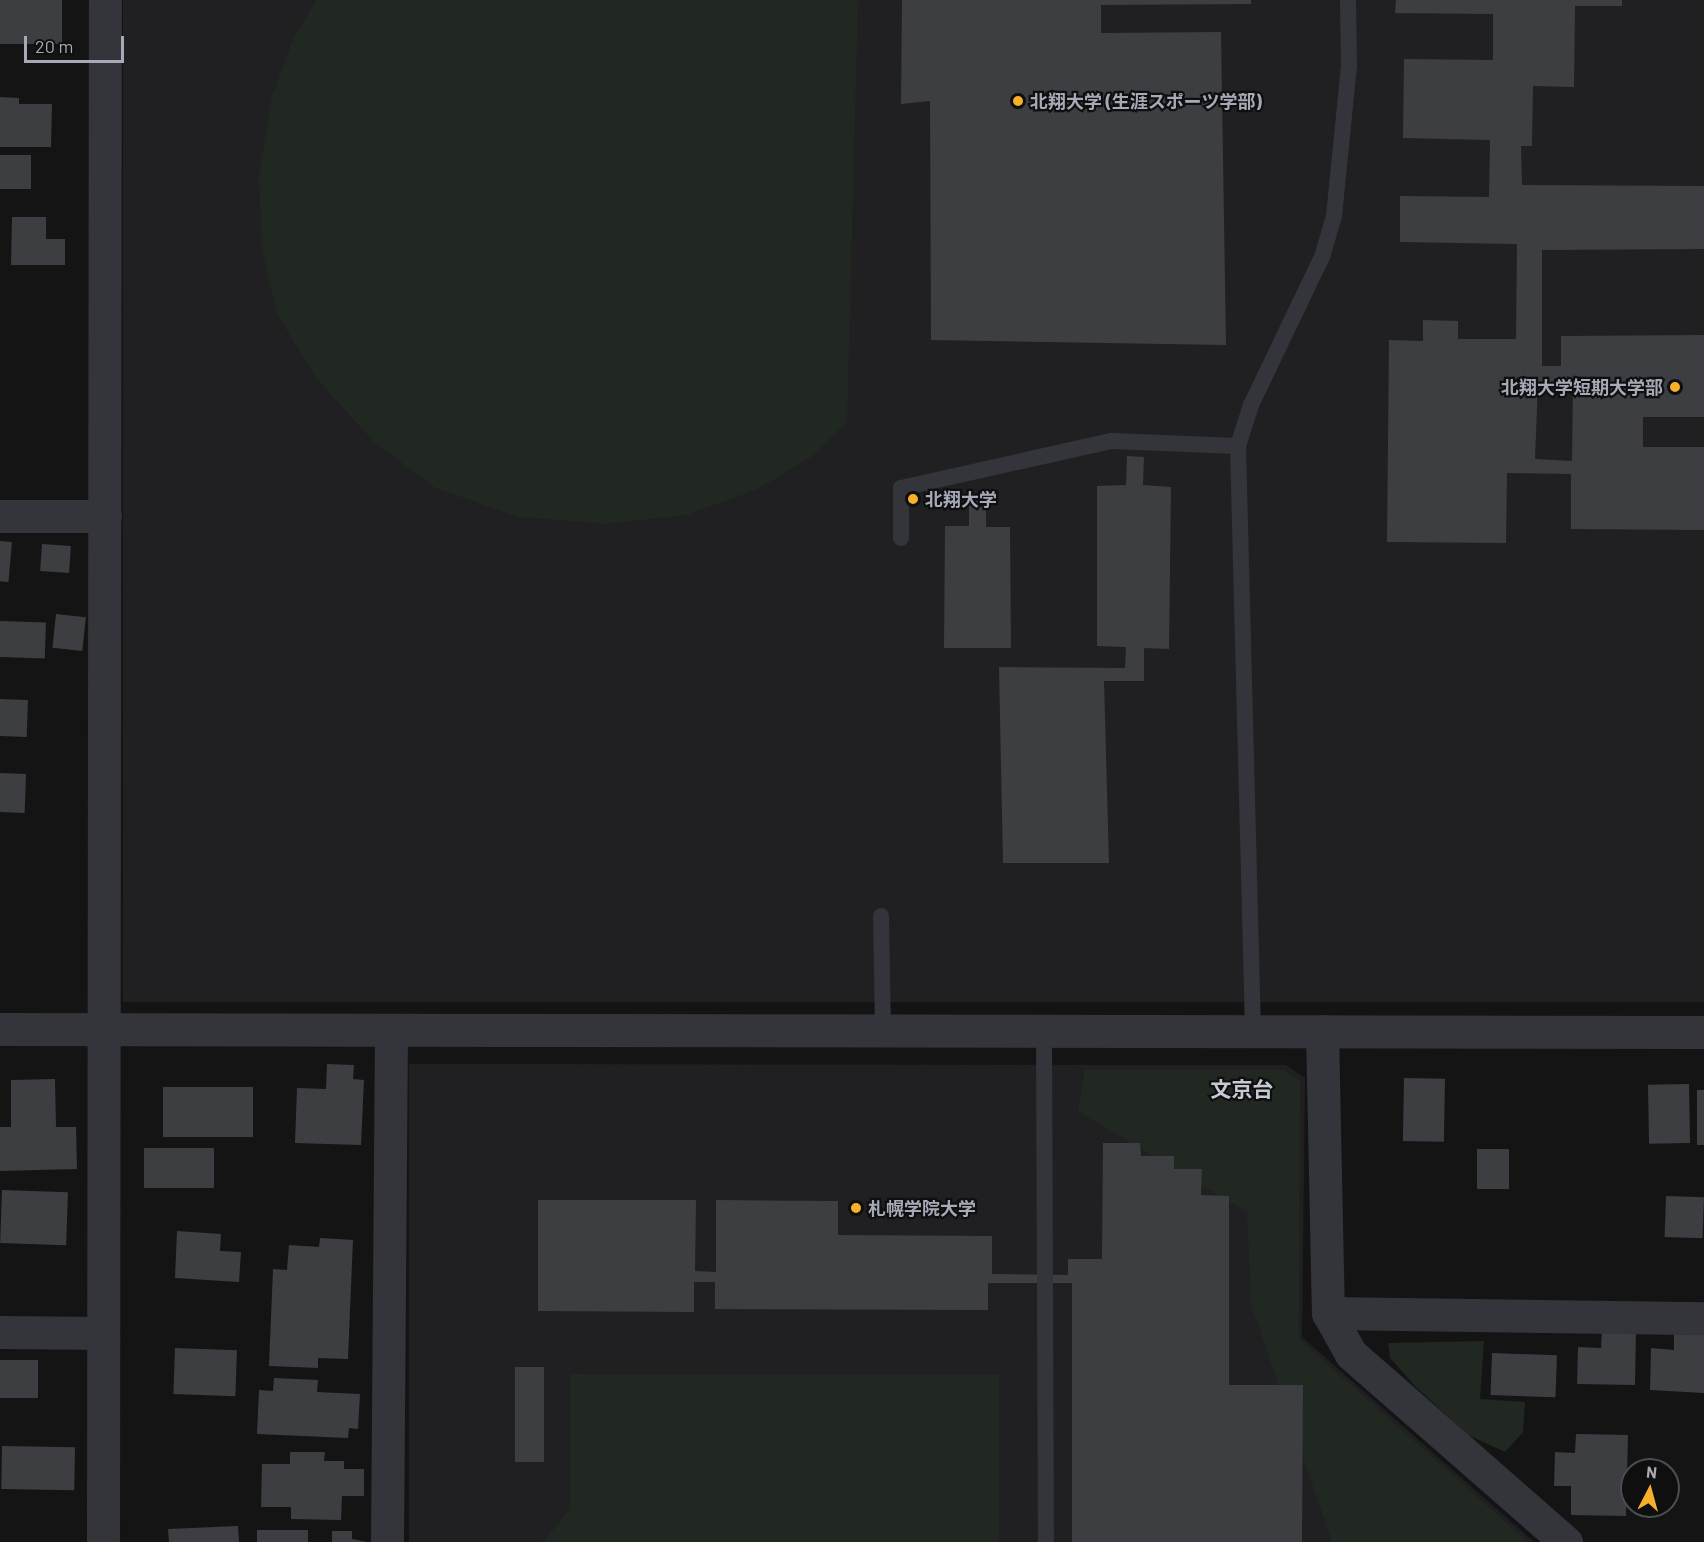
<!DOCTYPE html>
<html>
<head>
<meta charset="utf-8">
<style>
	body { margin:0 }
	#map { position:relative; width:1704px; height:1542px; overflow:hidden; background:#141415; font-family:Barlow,"Noto Sans JP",sans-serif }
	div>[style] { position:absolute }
	.built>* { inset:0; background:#202022; transform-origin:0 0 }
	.green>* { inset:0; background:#202821 }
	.building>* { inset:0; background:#3d3e42; transform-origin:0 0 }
	.service>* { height:16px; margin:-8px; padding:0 8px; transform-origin:8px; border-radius:8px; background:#34353a }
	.minor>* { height:33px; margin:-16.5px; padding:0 16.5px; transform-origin:16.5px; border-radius:16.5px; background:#34353a }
	.dots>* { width:16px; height:16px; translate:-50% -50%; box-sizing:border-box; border:3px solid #0f0f10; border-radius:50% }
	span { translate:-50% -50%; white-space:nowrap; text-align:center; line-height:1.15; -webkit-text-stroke:4.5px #0f0f10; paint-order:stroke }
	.poi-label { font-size:18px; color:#a5aab6; font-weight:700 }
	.left { translate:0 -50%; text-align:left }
	.right { translate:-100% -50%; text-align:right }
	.quarter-label { font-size:21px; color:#c6c9d2; font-weight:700 }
	.north { position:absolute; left:1620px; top:1458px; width:60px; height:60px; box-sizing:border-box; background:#0f0f10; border:2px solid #4b4d52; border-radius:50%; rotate:6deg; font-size:16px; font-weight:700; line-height:24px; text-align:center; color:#a5aab6 }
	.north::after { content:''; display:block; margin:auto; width:21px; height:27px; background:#f7b02a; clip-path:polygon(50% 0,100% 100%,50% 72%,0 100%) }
	.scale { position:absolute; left:24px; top:36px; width:100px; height:27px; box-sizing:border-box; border:3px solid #a5aab6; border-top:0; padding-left:8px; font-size:18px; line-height:21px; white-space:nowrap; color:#a5aab6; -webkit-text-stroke:4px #0f0f10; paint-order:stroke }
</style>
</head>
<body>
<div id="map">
	<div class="built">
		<i style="left:123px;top:0;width:1581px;height:1002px"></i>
		<i style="clip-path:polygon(409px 1064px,1286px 1065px,1305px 1078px,1302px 1337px,1534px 1542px,409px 1542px)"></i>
	</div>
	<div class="green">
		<i style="clip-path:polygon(316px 0,858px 0,847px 421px,811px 457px,756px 490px,686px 515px,606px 524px,519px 517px,435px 488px,374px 442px,316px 378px,277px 314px,262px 250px,259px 176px,272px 96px,293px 39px)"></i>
		<i style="clip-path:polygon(1085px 1070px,1284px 1070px,1300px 1081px,1299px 1339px,1528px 1542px,1332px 1542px,1251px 1304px,1247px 1212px,1078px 1111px)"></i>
		<i style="clip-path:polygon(1484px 1341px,1480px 1399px,1525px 1402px,1523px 1432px,1505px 1452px,1468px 1435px,1416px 1387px,1390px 1358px,1388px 1343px)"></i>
		<i style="clip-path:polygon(570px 1374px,999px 1375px,999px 1542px,543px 1542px,570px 1509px)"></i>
	</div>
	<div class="building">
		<i style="left:0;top:0;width:62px;height:44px"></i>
		<i style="clip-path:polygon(902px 0,1251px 0,1251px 4px,1101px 5px,1101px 33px,1221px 32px,1226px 345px,931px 340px,930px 101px,901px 104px)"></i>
		<i style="clip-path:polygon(evenodd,1396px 0,1622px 0,1622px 6px,1575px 6px,1574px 87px,1533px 86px,1532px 146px,1521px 146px,1522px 185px,1704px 186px,1704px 249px,1542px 250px,1542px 366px,1561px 366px,1561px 336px,1704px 335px,1704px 417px,1643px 417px,1643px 447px,1704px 447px,1704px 530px,1571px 529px,1571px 474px,1507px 473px,1506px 543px,1387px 542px,1389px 340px,1423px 341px,1423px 320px,1458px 321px,1458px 339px,1516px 339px,1517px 244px,1400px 242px,1400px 196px,1489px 197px,1490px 140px,1403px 138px,1404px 59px,1493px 60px,1493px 14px,1395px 13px,1396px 0,1538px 382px,1573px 382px,1572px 461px,1535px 459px,1538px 382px)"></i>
		<i style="clip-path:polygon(0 97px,19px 98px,19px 104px,52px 104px,51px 147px,0 147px)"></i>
		<i style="left:0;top:155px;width:31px;height:34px"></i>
		<i style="clip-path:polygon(12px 217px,46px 217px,46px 239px,65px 239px,65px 265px,11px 265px)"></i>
		<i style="clip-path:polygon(1127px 456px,1144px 457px,1143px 485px,1171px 487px,1169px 649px,1144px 648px,1144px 681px,1104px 681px,1109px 863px,1003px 863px,999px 667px,1125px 668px,1126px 647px,1097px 646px,1097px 486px,1126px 485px)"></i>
		<i style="clip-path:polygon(969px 501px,986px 501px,986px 527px,1010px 527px,1011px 648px,944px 648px,945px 526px,969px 526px)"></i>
		<i style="left:0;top:541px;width:12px;height:40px;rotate:5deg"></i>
		<i style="left:42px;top:544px;width:29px;height:27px;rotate:4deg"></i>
		<i style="left:56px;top:614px;width:30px;height:34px;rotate:6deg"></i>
		<i style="left:0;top:621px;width:46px;height:36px;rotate:2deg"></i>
		<i style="left:0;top:699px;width:28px;height:37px;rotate:2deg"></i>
		<i style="left:0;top:773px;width:26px;height:39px;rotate:2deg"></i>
		<i style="clip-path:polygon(327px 1064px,354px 1065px,353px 1079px,364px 1080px,361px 1145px,295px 1143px,297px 1088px,326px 1089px)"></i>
		<i style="left:1404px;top:1078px;width:41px;height:63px;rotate:1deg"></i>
		<i style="clip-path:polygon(55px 1079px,56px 1127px,76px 1127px,77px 1169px,0 1171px,0 1127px,11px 1127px,11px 1080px)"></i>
		<i style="left:1689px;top:1084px;width:59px;height:41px;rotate:89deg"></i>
		<i style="left:163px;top:1087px;width:90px;height:50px"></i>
		<i style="left:1697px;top:1090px;width:7px;height:55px"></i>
		<i style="clip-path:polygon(1103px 1143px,1140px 1143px,1141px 1156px,1174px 1156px,1174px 1169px,1202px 1169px,1201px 1195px,1229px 1196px,1229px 1385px,1303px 1385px,1302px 1542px,1072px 1542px,1072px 1283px,988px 1283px,988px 1310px,715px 1309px,715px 1282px,694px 1282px,694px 1312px,538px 1311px,538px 1200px,696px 1200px,695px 1271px,716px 1272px,716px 1200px,838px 1201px,838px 1235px,992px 1236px,992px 1274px,1068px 1275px,1068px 1259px,1102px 1259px)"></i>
		<i style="left:144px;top:1148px;width:70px;height:40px"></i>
		<i style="left:1477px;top:1149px;width:32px;height:40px"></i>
		<i style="left:2px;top:1190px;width:66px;height:53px;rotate:2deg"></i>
		<i style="left:1666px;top:1196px;width:38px;height:41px;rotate:2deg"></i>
		<i style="clip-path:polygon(177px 1231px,221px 1234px,220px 1251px,241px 1252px,239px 1282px,175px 1278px)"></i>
		<i style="clip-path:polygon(320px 1238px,353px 1240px,348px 1359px,318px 1358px,318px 1368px,269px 1366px,273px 1269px,287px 1270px,289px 1245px,319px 1247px)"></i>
		<i style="clip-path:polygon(1602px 1329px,1636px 1330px,1635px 1385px,1577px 1384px,1578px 1347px,1601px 1348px)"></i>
		<i style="clip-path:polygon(1674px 1334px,1704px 1335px,1704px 1393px,1650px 1390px,1651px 1348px,1674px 1350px)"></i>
		<i style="left:175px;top:1348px;width:62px;height:46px;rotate:2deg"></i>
		<i style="left:1492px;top:1353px;width:65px;height:42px;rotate:2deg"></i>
		<i style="left:0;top:1360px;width:38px;height:38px"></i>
		<i style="left:515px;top:1367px;width:29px;height:95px"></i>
		<i style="clip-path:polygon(274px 1378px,318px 1380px,317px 1392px,360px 1394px,358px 1429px,349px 1428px,348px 1438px,257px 1434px,259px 1390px,273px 1391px)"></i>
		<i style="clip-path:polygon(1576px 1434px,1628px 1435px,1626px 1516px,1571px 1515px,1571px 1486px,1554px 1486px,1555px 1452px,1575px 1453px)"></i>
		<i style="left:2px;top:1446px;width:73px;height:43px;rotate:1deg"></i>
		<i style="clip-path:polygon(290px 1452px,325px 1452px,324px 1461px,344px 1461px,344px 1469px,364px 1469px,364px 1496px,342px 1496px,341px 1520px,291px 1519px,291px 1507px,261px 1507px,262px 1464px,290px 1464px)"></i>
		<i style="clip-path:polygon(238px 1526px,239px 1542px,169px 1542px,168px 1529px)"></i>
		<i style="left:308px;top:1530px;width:12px;height:51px;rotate:90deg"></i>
		<i style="clip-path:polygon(332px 1531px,352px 1531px,352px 1539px,367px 1542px,332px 1542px)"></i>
	</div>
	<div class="service">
		<i style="left:901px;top:538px;width:50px;rotate:-90deg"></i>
		<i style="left:901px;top:488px;width:216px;rotate:-12.6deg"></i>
		<i style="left:1112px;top:441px;width:126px;rotate:2.3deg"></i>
		<i style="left:881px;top:916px;width:116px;rotate:89deg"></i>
		<i style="left:1253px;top:1031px;width:585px;rotate:-91.47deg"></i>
		<i style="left:1238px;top:446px;width:43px;rotate:-72.4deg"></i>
		<i style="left:1251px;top:405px;width:164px;rotate:-64.4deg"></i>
		<i style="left:1322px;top:257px;width:43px;rotate:-73.7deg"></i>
		<i style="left:1334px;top:216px;width:150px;rotate:-84.3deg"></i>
		<i style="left:1349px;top:67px;width:67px;rotate:-90.9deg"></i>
		<i style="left:1044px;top:1032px;width:510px;rotate:89.78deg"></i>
	</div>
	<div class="minor">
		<i style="left:0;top:516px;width:105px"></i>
		<i style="left:0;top:1029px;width:1704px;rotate:0.1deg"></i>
		<i style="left:1322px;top:1031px;width:282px;rotate:88.8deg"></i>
		<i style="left:1328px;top:1313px;width:47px;rotate:60.7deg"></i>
		<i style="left:1351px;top:1354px;width:286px;rotate:41.2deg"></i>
		<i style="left:1328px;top:1313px;width:376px;rotate:0.8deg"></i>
		<i style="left:0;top:1332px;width:103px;rotate:0.6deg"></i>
		<i style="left:103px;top:1542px;width:1542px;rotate:-89.93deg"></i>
		<i style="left:387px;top:1542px;width:511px;rotate:-89.55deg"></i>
	</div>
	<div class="dots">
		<i style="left:1018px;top:101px;background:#f7b02a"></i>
		<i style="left:1675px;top:387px;background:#f7b02a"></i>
		<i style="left:913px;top:499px;background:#f7b02a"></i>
		<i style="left:856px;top:1208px;background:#f7b02a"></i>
	</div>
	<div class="poi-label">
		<span class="left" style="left:1030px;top:101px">北翔大学 (生涯スポーツ学部)</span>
		<span class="right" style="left:1663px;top:387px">北翔大学短期大学部</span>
		<span class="left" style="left:925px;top:499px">北翔大学</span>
		<span class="left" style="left:868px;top:1208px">札幌学院大学</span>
	</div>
	<div class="quarter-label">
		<span style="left:1242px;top:1089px">文京台</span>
	</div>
	<div class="north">N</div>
	<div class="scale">20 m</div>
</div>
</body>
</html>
